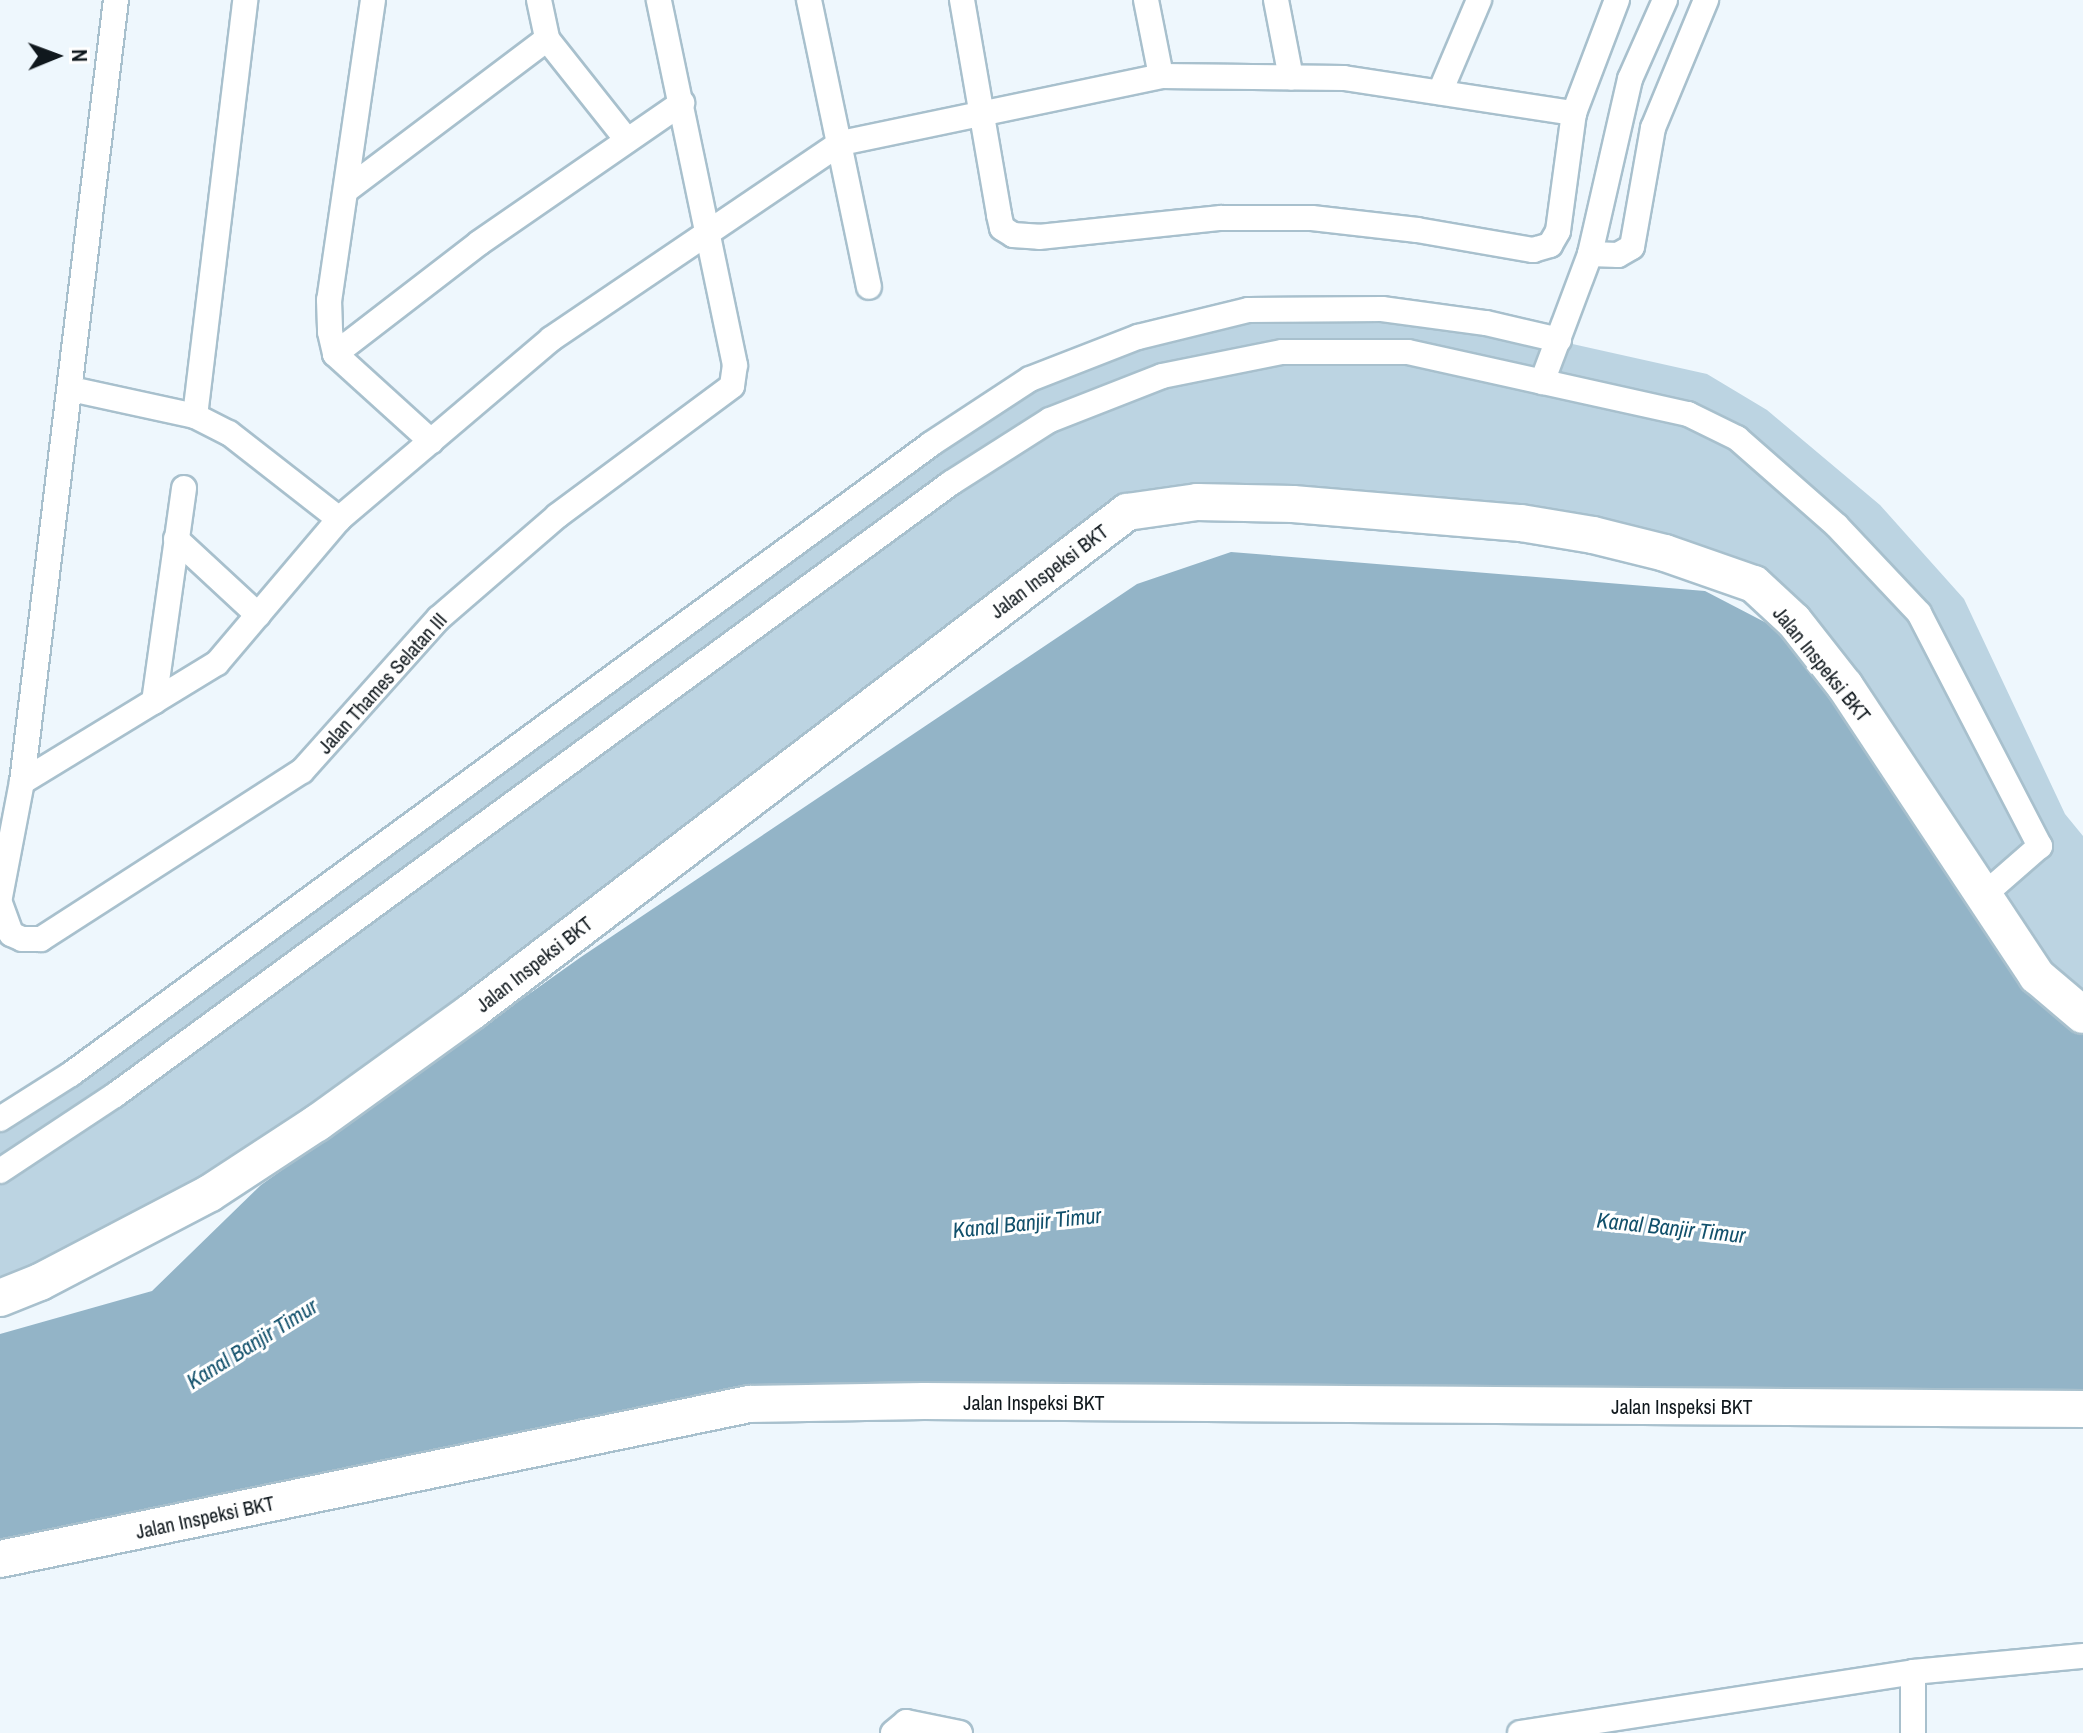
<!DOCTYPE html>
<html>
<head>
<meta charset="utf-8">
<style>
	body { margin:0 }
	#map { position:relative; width:2083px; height:1733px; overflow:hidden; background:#eef7fd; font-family:"Archivo Narrow",sans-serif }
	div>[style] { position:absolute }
	.green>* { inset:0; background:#bcd4e2 }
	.water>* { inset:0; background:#93b4c7 }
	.roads { filter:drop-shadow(2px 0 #a8c0cd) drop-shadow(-2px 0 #a8c0cd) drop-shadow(0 2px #a8c0cd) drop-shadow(0 -2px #a8c0cd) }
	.street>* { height:24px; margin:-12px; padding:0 12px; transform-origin:12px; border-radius:12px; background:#fff }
	.secondary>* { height:36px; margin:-18px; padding:0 18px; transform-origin:18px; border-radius:18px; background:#fff }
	span { translate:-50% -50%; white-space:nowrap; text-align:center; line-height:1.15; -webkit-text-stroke:6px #fff; paint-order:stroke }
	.street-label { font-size:20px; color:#10181d }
	.water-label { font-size:22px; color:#11506b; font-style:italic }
	.north { position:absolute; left:16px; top:16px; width:80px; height:80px; -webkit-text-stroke:6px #fff; paint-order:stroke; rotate:89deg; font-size:22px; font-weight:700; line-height:32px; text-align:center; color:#10181d }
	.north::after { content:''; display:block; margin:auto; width:28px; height:36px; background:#10181d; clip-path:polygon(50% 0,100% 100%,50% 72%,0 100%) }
</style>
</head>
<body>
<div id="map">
	<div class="green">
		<i style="clip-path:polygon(1382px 309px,1559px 341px,1707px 374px,1767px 410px,1880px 505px,1964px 599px,2065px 814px,2083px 836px,2083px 1015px,1754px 584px,1496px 521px,1127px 512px,210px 1193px,0 1298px,0 1119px,1030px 379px,1248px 310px)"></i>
	</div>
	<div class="water">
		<i style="clip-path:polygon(1231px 552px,1705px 591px,1778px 629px,2083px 1015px,2083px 1395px,769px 1396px,0 1555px,0 1334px,152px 1291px,261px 1185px,581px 957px,1137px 584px)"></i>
	</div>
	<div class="roads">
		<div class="street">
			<i style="left:373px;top:0;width:303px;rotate:98.3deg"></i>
			<i style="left:329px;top:300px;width:32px;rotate:88deg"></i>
			<i style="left:330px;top:332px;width:23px;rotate:77deg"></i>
			<i style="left:335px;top:354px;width:130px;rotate:42.2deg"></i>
			<i style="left:539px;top:0;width:40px;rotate:78deg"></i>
			<i style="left:547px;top:39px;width:129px;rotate:51.6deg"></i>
			<i style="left:809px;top:0;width:293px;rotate:78.2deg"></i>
			<i style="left:962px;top:0;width:218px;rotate:80.2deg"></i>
			<i style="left:999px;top:215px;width:13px;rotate:77deg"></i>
			<i style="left:1002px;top:228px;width:13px;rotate:32deg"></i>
			<i style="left:1013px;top:235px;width:26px;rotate:4deg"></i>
			<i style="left:1039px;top:237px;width:183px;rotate:-6deg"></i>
			<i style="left:1221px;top:218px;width:91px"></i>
			<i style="left:1312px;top:218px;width:106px;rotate:6.5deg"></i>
			<i style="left:1417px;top:230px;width:118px;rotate:9.8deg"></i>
			<i style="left:1533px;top:250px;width:18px;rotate:-16deg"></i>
			<i style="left:1550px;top:245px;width:16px;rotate:-60deg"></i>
			<i style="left:1558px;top:231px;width:119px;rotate:-82.3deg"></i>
			<i style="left:1574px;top:113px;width:121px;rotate:-69.2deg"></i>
			<i style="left:1146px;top:0;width:77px;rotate:78.8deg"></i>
			<i style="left:1276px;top:0;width:79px;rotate:79.1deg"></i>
			<i style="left:1665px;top:0;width:86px;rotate:113.9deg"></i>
			<i style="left:1630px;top:79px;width:180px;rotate:102.9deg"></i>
			<i style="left:1590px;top:254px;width:28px;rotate:2deg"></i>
			<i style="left:1618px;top:255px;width:16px;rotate:-30deg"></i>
			<i style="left:1632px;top:247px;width:121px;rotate:-80deg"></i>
			<i style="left:1653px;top:128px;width:139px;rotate:-67.5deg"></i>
			<i style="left:1440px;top:92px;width:100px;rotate:-67deg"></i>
			<i style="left:348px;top:189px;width:249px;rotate:-37deg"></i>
			<i style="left:335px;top:354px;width:182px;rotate:-37.6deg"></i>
			<i style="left:479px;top:243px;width:247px;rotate:-34.6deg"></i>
			<i style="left:1542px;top:382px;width:137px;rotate:-69.4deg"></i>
			<i style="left:71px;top:389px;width:127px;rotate:12.3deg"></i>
			<i style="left:195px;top:416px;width:38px;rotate:27deg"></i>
			<i style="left:229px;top:433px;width:140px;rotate:38deg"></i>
			<i style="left:195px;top:416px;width:419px;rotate:-83.1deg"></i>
			<i style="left:176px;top:539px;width:112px;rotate:42.8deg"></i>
			<i style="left:154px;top:702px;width:216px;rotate:-82deg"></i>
			<i style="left:22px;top:782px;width:228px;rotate:-31.4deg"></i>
			<i style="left:217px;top:663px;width:189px;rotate:-49.7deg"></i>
			<i style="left:339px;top:519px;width:278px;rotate:-40.3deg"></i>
			<i style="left:551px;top:339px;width:350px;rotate:-34.1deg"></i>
			<i style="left:841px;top:143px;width:327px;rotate:-11.8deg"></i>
			<i style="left:1161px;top:76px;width:183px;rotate:0.6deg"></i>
			<i style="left:1344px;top:78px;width:233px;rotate:8.7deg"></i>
			<i style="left:0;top:897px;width:117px;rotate:-79.2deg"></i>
			<i style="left:22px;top:782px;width:788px;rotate:-83.15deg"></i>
			<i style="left:0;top:903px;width:33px;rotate:70deg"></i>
			<i style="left:11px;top:934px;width:12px;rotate:24deg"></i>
			<i style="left:22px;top:939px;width:19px"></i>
			<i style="left:41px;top:939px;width:310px;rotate:-32.8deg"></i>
			<i style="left:302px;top:771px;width:205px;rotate:-48.2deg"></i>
			<i style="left:439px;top:618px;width:156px;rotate:-40.8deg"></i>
			<i style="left:557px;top:516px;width:218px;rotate:-36.6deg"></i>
			<i style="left:732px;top:386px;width:21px;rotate:-82deg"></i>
			<i style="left:735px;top:365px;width:373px;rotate:-101.8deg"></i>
			<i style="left:0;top:1119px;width:84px;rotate:-32.4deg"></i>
			<i style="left:71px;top:1074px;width:1066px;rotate:-36.22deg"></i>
			<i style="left:931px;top:444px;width:118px;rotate:-33.3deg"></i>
			<i style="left:1030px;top:379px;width:116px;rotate:-21.3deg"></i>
			<i style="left:1138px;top:337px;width:113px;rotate:-13.8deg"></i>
			<i style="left:1248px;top:310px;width:134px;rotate:-0.4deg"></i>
			<i style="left:1382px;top:309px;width:105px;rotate:7.7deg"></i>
			<i style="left:1486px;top:323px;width:75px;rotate:13.1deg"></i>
			<i style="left:0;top:1171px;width:138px;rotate:-33.5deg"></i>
			<i style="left:115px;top:1095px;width:1036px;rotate:-36.21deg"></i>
			<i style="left:951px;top:483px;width:117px;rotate:-32.5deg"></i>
			<i style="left:1050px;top:420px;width:120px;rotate:-21.4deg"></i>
			<i style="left:1162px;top:376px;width:122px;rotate:-11.3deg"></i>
			<i style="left:1282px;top:352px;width:126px"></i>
			<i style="left:1408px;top:352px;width:287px;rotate:12.5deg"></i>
			<i style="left:1688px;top:414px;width:55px;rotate:26.1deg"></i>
			<i style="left:1737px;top:438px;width:133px;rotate:41.3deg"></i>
			<i style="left:1837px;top:526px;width:120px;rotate:46.7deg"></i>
			<i style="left:1919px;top:613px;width:263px;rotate:62.6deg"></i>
			<i style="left:2040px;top:846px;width:73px;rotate:138.9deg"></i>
			<i style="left:893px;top:1733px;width:17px;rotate:-40deg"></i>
			<i style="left:906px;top:1722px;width:55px;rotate:11.5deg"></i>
			<i style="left:1520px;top:1733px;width:398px;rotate:-8.8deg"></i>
			<i style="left:1913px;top:1672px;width:171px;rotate:-5.4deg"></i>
			<i style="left:1913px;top:1733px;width:61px;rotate:-90deg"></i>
		</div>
		<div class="secondary">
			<i style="left:0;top:1298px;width:43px;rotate:-21.8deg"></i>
			<i style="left:40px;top:1282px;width:192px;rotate:-27.6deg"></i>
			<i style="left:210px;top:1193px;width:128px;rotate:-33.2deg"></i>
			<i style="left:317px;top:1123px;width:190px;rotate:-35.8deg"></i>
			<i style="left:471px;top:1012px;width:825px;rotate:-37.31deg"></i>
			<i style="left:1127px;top:512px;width:71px;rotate:-8.1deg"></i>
			<i style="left:1197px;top:502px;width:96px;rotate:1.2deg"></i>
			<i style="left:1293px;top:504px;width:229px;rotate:4.8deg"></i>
			<i style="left:1521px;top:523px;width:73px;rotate:9.5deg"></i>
			<i style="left:1593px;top:535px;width:74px;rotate:14deg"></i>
			<i style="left:1665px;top:553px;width:94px;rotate:19.2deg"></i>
			<i style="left:1754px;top:584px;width:54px;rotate:42.8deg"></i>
			<i style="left:1794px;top:621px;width:83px;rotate:51.9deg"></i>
			<i style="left:1845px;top:686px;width:348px;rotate:56.5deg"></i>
			<i style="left:2037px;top:976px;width:60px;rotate:40.3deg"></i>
			<i style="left:0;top:1559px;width:765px;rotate:-11.69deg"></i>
			<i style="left:749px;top:1404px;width:175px;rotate:-1deg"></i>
			<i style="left:924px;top:1401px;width:1159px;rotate:0.4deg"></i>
		</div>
	</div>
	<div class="street-label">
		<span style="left:1049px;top:571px;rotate:-37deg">Jalan Inspeksi BKT</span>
		<span style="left:1822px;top:664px;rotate:51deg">Jalan Inspeksi BKT</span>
		<span style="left:382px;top:683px;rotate:-48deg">Jalan Thames Selatan III</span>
		<span style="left:534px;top:964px;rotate:-38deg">Jalan Inspeksi BKT</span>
		<span style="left:1034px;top:1402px">Jalan Inspeksi BKT</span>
		<span style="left:1682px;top:1406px">Jalan Inspeksi BKT</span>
		<span style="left:205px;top:1517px;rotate:-12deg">Jalan Inspeksi BKT</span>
	</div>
	<div class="water-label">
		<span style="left:1027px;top:1223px;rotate:-6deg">Kanal Banjir Timur</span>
		<span style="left:1671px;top:1228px;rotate:6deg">Kanal Banjir Timur</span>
		<span style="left:252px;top:1344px;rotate:-32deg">Kanal Banjir Timur</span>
	</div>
	<div class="north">N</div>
</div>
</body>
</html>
